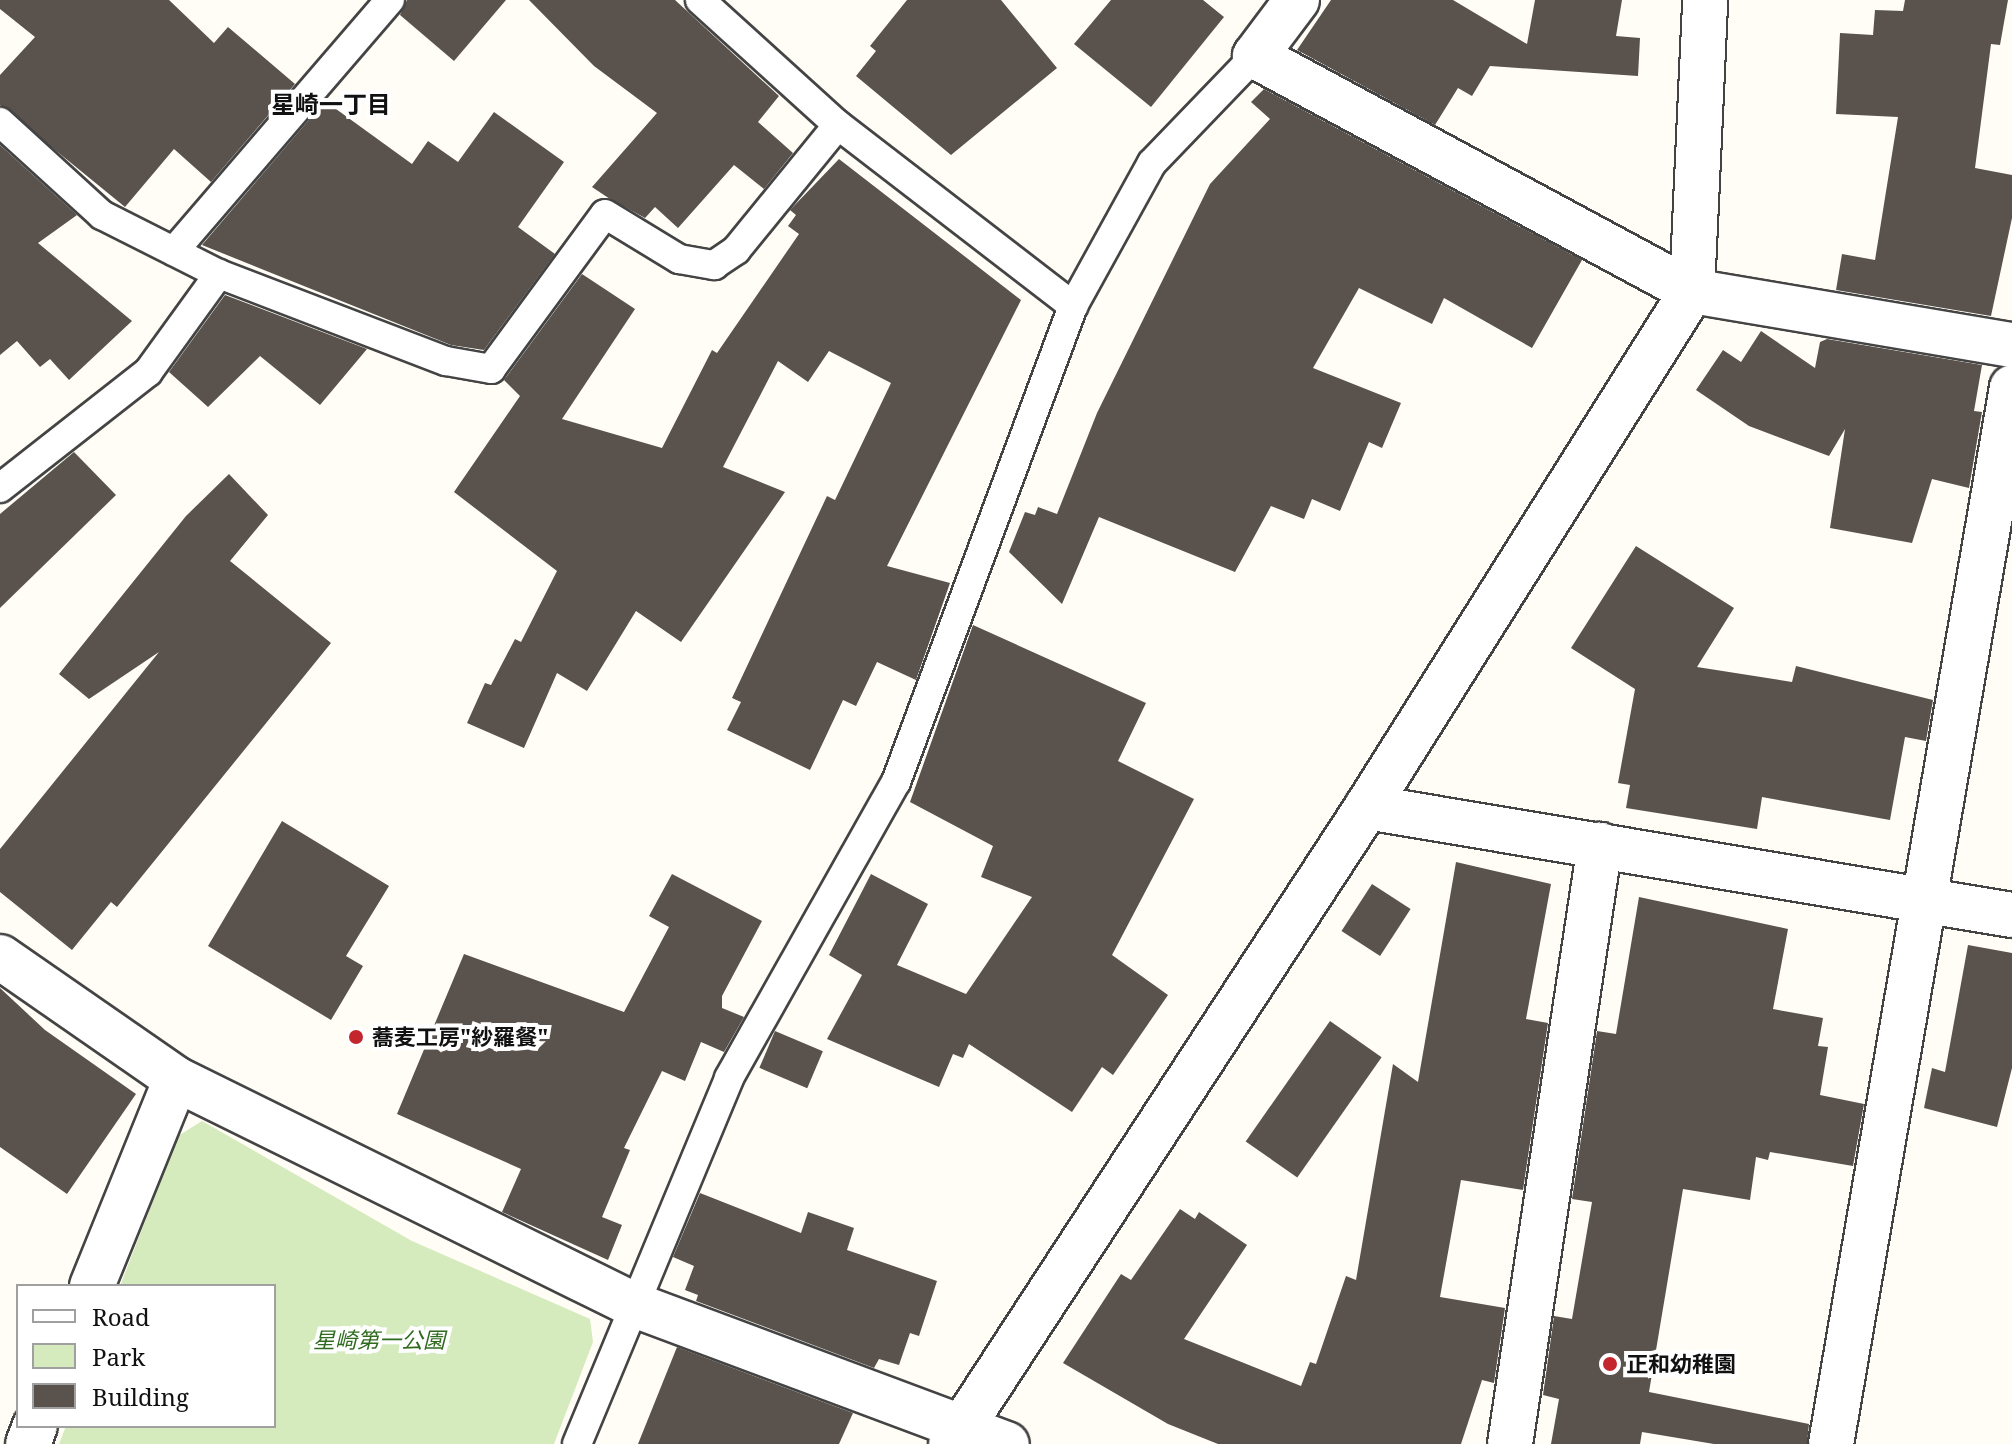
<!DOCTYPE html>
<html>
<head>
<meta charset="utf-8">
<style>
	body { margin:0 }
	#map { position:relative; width:2012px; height:1444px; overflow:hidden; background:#fffdf5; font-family:"Noto Serif","Noto Sans JP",serif }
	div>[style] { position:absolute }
	.green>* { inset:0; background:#d5ebbd }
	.building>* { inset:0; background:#5a524d; transform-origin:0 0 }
	.roads { filter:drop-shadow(2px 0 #444) drop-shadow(-2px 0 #444) drop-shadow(0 2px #444) drop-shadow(0 -2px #444) }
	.service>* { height:28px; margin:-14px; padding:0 14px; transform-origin:14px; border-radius:14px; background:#fff }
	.minor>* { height:44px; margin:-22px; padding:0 22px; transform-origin:22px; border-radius:22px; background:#fff }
	.tertiary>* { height:44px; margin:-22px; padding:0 22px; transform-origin:22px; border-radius:22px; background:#fff }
	.dots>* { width:22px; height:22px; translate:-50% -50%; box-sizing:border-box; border:4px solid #fff; border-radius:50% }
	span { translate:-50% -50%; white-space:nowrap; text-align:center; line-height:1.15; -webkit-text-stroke:8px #fff; paint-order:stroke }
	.poi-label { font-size:22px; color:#111; font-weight:700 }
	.left { translate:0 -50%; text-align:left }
	.park-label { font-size:22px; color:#2f6b1f; font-style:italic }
	.neighbourhood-label { font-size:24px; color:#111; font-weight:700 }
	.legend { position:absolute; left:16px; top:1284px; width:260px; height:144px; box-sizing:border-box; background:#fff; border:2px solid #a0a0a0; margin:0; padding:10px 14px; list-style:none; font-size:24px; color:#111 }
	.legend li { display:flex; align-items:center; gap:16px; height:40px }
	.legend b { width:40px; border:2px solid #a0a0a0 }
</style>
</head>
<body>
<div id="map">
	<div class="green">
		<i style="clip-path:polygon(202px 1121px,412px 1241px,590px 1319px,593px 1342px,554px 1444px,59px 1444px,66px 1426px,274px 1426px,274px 1286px,120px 1286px,178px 1136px)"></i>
	</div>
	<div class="building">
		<i style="clip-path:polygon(0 0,169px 0,214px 43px,228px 27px,295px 84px,211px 182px,174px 149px,125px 207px,0 105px,0 75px,35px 37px,0 9px)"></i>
		<i style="clip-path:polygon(407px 0,506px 0,454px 61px,400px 15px)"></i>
		<i style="clip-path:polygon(529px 0,675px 0,779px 96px,758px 122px,793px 153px,764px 189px,734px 165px,678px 228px,655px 207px,645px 218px,607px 197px,592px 187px,657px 113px,594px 66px)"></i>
		<i style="clip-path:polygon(907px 0,1001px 0,1057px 68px,951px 155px,856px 76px,876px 51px,870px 46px)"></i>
		<i style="clip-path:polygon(1111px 0,1203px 0,1224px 17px,1151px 107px,1074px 44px)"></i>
		<i style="clip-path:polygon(1331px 0,1453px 0,1527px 44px,1535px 0,1622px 0,1616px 36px,1640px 38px,1638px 76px,1490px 66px,1472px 96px,1458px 88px,1435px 125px,1297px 50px)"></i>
		<i style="clip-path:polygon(1905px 0,2008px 0,2000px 45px,1991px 44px,1975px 168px,2012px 175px,2012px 218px,1991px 316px,1836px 290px,1842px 254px,1875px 260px,1898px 117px,1836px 114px,1840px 33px,1873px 35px,1875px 10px,1903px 11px)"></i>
		<i style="clip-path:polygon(1264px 89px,1582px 260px,1532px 348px,1444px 298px,1432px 324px,1359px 288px,1313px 368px,1401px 403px,1382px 448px,1369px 442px,1340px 511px,1312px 499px,1304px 519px,1271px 506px,1235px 572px,1099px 517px,1062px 604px,1009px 552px,1025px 512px,1035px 515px,1038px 507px,1057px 514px,1097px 413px,1210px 184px,1270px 119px,1251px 102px)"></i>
		<i style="clip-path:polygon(325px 101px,412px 164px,428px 141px,458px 162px,494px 112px,564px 162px,518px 227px,555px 254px,484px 350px,451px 345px,202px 245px)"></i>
		<i style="clip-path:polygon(0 145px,77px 215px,38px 243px,132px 321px,69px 380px,50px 359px,40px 367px,17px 341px,0 355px)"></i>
		<i style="clip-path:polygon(839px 159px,1021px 300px,887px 566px,950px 583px,916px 680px,877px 662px,856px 706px,843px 700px,810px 770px,727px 730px,741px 702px,732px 698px,827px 496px,835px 500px,891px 383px,829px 351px,808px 382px,778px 361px,723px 467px,785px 492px,681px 642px,636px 611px,587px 691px,557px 673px,524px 748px,467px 723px,485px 683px,491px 685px,515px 639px,521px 642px,557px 571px,454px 492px,520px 396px,504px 380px,582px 274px,635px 309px,562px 419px,662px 448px,712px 350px,717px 353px,799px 234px,788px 226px,796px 215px,790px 210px)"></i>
		<i style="clip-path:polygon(225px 295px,367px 349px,320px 405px,260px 356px,208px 407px,169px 372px)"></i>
		<i style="clip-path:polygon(1761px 331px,1815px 368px,1820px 342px,1827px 339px,1982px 365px,1974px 411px,1982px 412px,1969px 488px,1932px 479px,1912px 543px,1830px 528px,1845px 429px,1829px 456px,1749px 426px,1696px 390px,1723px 350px,1741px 362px)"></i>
		<i style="clip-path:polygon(74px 452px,116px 495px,0 608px,0 514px)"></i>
		<i style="clip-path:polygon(229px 474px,268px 515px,230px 561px,331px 643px,117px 907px,111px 902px,72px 950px,0 892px,0 849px,159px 652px,89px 699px,59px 674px,186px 516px)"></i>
		<i style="clip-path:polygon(1636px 546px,1734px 608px,1697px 667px,1792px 682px,1796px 666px,1933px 700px,1926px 741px,1905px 737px,1890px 820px,1762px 797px,1757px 829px,1626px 808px,1630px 785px,1618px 783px,1635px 689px,1571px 648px)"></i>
		<i style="clip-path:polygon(973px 625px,1146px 703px,1118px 761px,1194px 799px,1112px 955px,1168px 995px,1113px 1075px,1102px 1067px,1072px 1112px,969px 1044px,963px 1058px,953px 1054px,939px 1087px,827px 1039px,862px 975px,829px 955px,871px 874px,928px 904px,897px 965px,966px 994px,1032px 897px,981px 877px,993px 846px,910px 802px)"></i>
		<i style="clip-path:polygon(282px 821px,389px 886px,346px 956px,363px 966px,331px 1020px,208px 946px)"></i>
		<i style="clip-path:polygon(1456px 862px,1551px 884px,1526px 1019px,1548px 1023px,1523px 1190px,1461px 1180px,1440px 1297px,1505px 1308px,1494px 1383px,1482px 1380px,1461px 1444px,1218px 1444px,1168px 1424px,1063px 1363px,1121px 1274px,1131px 1280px,1180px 1209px,1195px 1219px,1199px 1212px,1247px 1245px,1184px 1339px,1301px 1386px,1310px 1362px,1316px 1364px,1346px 1276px,1356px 1280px,1393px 1064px,1418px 1082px)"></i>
		<i style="clip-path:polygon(672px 874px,762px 921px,722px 996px,722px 1008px,744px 1017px,724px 1052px,701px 1042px,685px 1081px,662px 1071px,624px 1148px,630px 1150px,602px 1217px,622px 1225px,608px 1260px,502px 1212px,521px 1169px,397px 1114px,464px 954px,624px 1012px,669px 927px,649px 916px)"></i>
		<i style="left:1372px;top:884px;width:46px;height:56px;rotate:33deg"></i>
		<i style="clip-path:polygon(1639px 897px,1788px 929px,1773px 1009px,1823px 1018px,1818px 1046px,1828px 1047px,1820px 1095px,1864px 1104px,1853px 1166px,1770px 1152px,1768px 1160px,1756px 1157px,1750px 1200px,1683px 1189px,1649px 1392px,1809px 1424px,1807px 1444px,1714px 1444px,1642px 1432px,1640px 1444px,1551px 1444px,1559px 1399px,1543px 1395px,1554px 1316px,1572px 1319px,1592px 1202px,1572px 1199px,1597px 1031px,1616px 1034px)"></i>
		<i style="clip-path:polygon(1968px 945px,2012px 953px,2012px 1068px,1997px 1127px,1924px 1108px,1932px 1068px,1945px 1072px)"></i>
		<i style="clip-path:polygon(0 988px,45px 1030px,136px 1094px,67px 1194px,0 1147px)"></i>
		<i style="left:1330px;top:1021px;width:63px;height:147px;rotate:35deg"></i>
		<i style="left:775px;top:1031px;width:52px;height:40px;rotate:23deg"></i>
		<i style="clip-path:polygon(700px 1193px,801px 1233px,808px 1212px,854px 1228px,847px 1250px,937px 1281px,919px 1336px,910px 1333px,899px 1365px,879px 1359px,874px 1368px,696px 1301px,698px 1295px,685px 1290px,694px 1266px,673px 1257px)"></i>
		<i style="clip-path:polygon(677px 1347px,853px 1413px,839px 1444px,638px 1444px)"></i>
	</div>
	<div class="roads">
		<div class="service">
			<i style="left:700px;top:0;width:186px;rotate:42.2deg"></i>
			<i style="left:838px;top:125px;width:297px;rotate:37.6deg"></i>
			<i style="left:0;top:122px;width:138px;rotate:42.4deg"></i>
			<i style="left:102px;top:215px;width:131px;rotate:26.8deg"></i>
			<i style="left:219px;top:274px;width:243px;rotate:21deg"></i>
			<i style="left:446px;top:361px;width:46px;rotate:10.1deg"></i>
			<i style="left:491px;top:369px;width:192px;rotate:-53.7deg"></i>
			<i style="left:605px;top:214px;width:87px;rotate:31.3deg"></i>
			<i style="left:679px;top:259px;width:36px;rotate:10deg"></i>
			<i style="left:714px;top:265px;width:27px;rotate:-34deg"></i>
			<i style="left:736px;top:250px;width:161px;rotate:-50.8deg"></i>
			<i style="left:174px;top:251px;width:331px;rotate:-49.3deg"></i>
			<i style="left:0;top:488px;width:188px;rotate:-38.1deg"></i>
			<i style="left:148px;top:372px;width:121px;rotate:-54.1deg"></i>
			<i style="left:577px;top:1444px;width:396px;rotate:-67.4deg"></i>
			<i style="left:729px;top:1078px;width:340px;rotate:-60.6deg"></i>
			<i style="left:896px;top:782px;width:508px;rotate:-69.6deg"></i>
			<i style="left:1073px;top:306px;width:163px;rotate:-61.1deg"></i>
			<i style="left:1152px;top:163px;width:149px;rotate:-46.1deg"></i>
		</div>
		<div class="minor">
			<i style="left:1297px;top:0;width:70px;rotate:126.9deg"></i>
			<i style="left:1255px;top:56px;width:496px;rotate:28.3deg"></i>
			<i style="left:1692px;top:291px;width:325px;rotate:9.6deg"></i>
			<i style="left:1367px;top:807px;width:654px;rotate:9.51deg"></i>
			<i style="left:0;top:957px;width:214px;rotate:34.7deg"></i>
			<i style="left:176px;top:1079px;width:508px;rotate:26.26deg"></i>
			<i style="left:632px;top:1304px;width:400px;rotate:20.5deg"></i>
			<i style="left:92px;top:1286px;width:223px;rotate:-67.9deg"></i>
			<i style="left:28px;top:1444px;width:19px;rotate:-69deg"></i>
			<i style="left:1510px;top:1444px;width:606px;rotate:-81.46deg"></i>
			<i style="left:1831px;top:1444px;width:1072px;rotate:-80.28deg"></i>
		</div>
		<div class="tertiary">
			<i style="left:951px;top:1444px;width:761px;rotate:-56.85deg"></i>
			<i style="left:1367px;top:807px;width:610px;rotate:-57.8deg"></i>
			<i style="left:1692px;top:291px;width:291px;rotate:-87.4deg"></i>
		</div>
	</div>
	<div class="dots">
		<i style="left:356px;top:1037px;background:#c4262e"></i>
		<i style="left:1610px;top:1364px;background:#c4262e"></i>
	</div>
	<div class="poi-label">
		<span class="left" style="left:372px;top:1037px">蕎麦工房"紗羅餐"</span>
		<span class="left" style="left:1626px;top:1364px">正和幼稚園</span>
	</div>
	<div class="park-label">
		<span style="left:379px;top:1340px">星崎第一公園</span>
	</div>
	<div class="neighbourhood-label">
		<span style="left:331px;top:104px">星崎一丁目</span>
	</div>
	<ul class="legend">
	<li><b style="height:10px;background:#fff"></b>Road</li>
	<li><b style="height:22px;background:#d5ebbd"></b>Park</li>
	<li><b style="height:22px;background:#5a524d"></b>Building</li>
	</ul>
</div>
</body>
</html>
